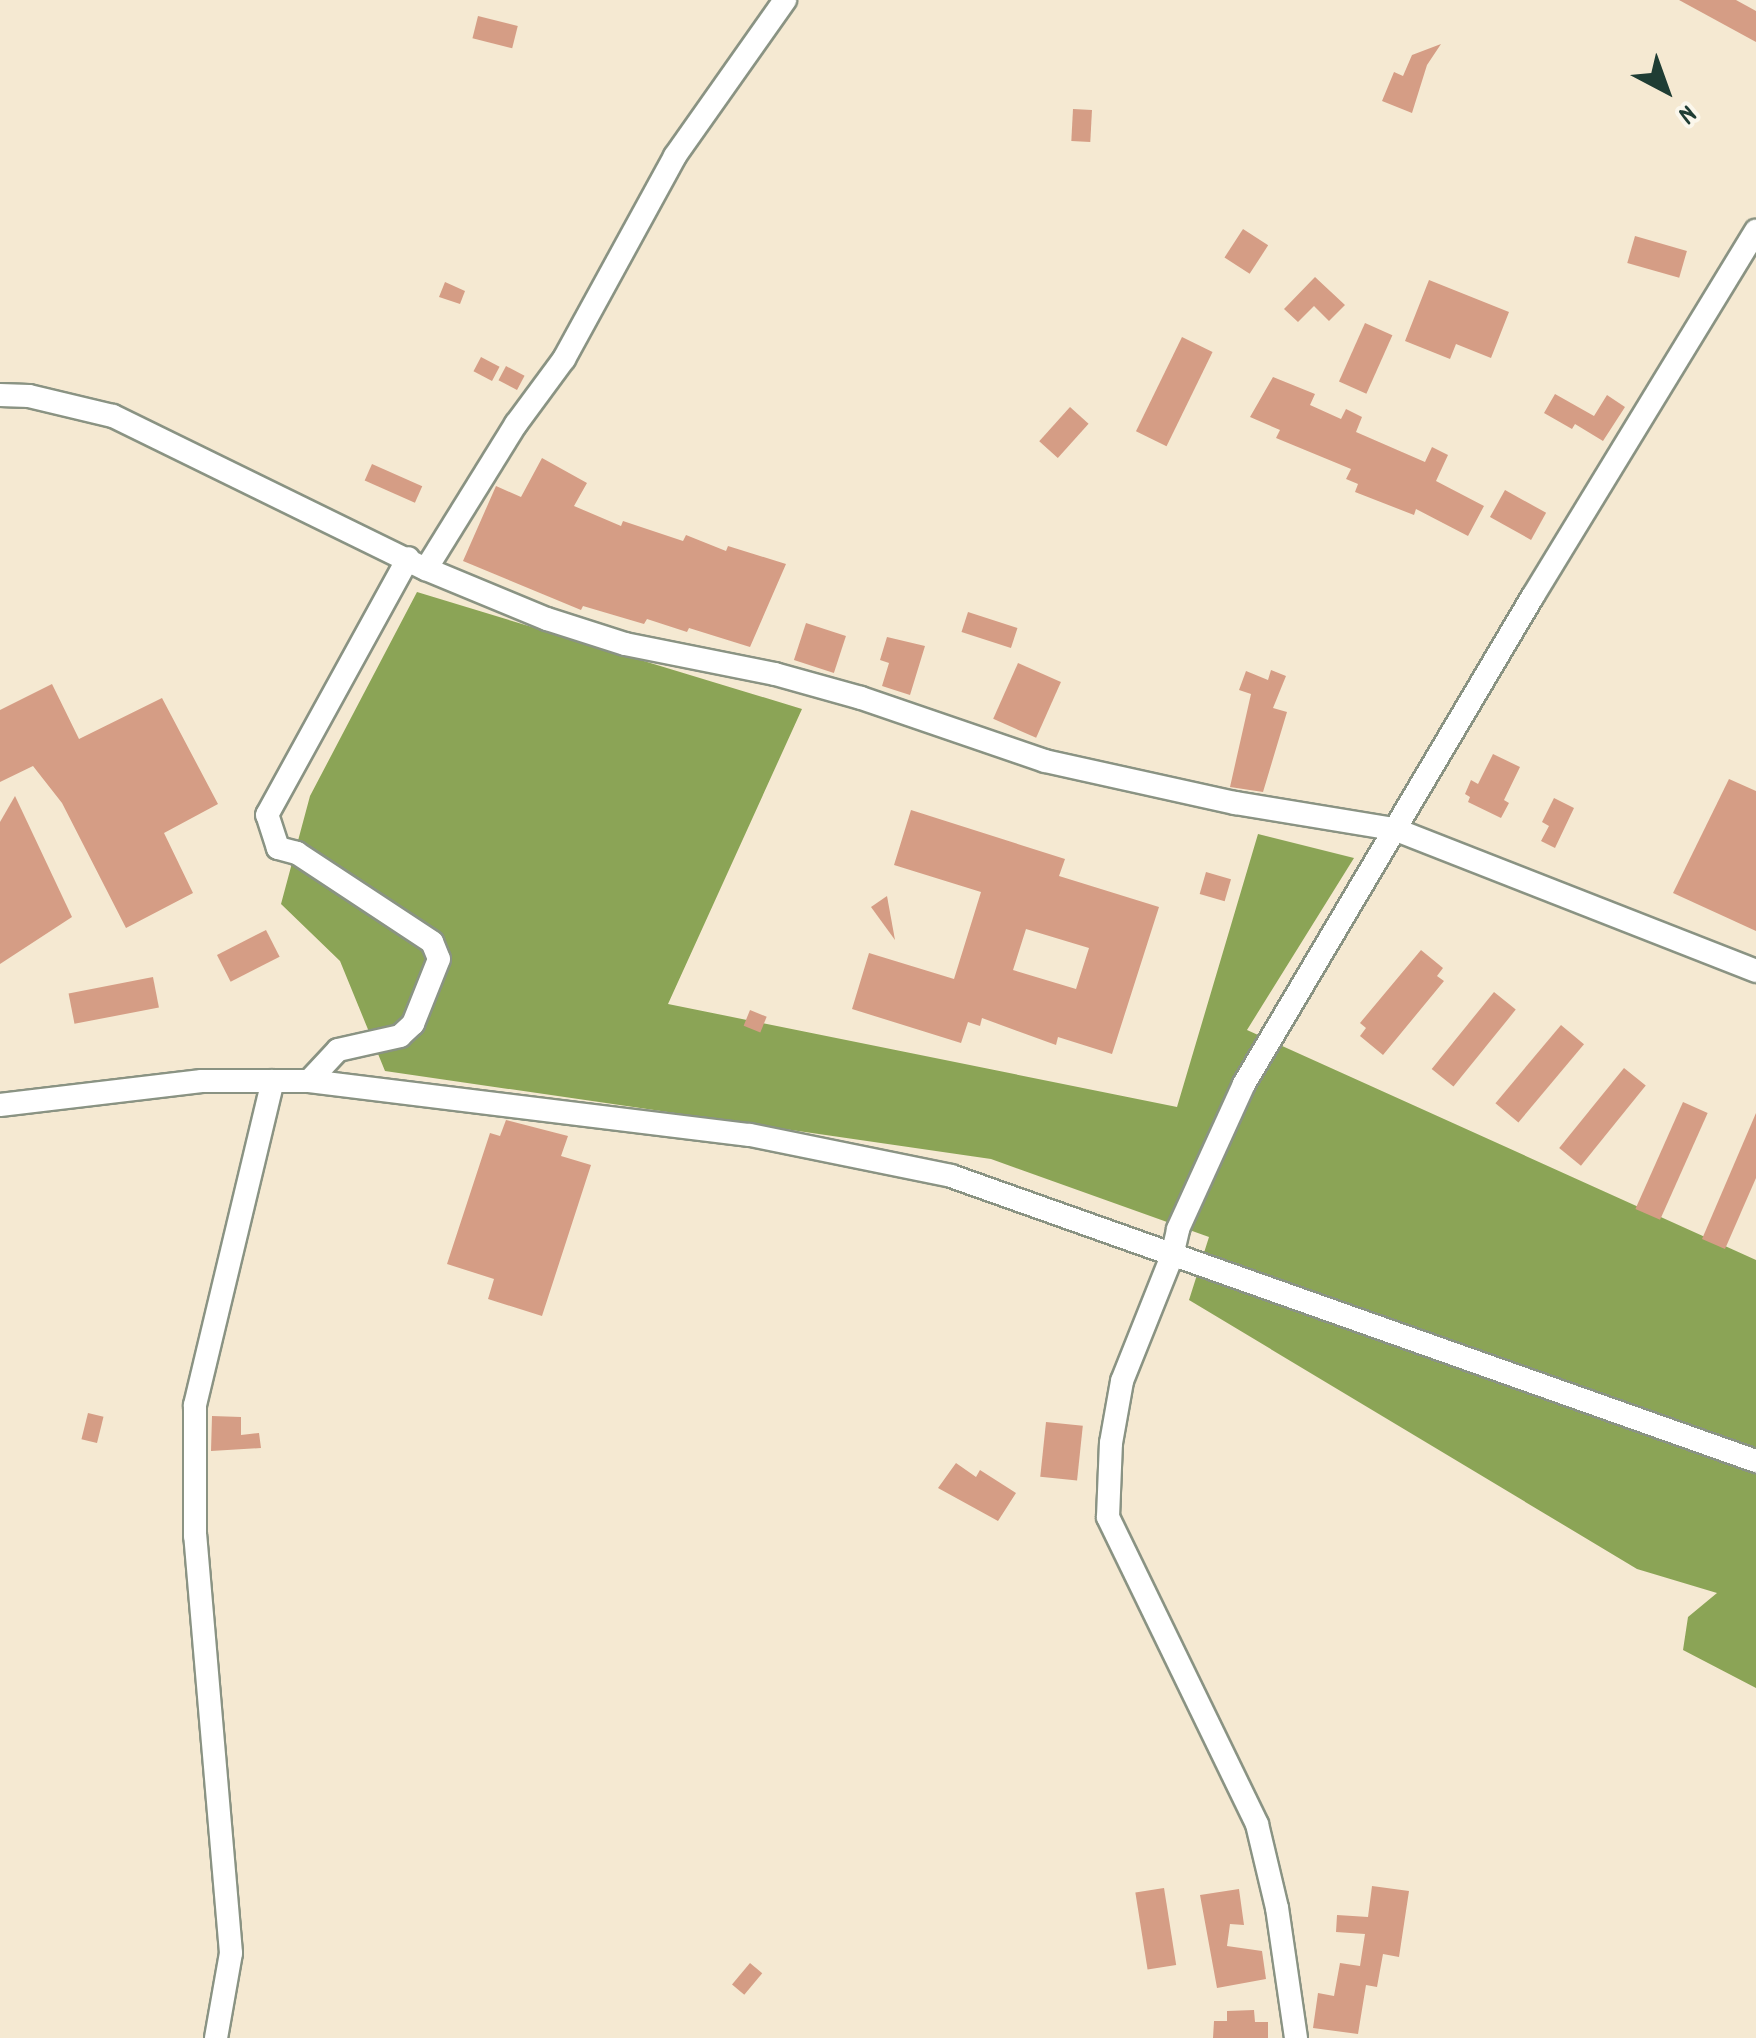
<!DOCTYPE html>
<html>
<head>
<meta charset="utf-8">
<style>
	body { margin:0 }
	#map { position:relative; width:1756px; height:2038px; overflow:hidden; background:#f5e9d2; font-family:Dekko,sans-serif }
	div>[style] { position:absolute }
	.forest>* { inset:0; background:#8ba456 }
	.building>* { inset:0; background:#d59d85; transform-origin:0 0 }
	.roads { filter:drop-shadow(2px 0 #8a9383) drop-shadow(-2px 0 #8a9383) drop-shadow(0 2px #8a9383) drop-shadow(0 -2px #8a9383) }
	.minor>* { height:22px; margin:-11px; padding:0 11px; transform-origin:11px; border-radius:11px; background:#fff }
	span { translate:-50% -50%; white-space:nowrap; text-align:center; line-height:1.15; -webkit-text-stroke:8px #fbf7ec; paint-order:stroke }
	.north { position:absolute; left:1616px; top:40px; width:100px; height:100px; -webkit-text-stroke:8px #fbf7ec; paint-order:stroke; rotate:139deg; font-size:28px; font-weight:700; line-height:40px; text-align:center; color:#1f3d34 }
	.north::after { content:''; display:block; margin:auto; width:35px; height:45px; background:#1f3d34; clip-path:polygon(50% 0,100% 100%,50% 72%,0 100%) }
</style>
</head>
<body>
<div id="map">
	<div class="forest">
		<i style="clip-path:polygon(417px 592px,802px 709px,668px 1004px,1177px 1107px,1258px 834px,1354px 858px,1247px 1030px,1756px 1260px,1756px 1688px,1683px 1650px,1688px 1617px,1717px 1593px,1637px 1569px,1189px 1300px,1209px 1237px,991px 1159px,385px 1071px,340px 961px,281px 904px,310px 796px)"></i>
	</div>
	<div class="building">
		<i style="clip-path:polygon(1679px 0,1736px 0,1756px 11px,1756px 42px)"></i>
		<i style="left:478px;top:16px;width:41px;height:23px;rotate:14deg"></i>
		<i style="clip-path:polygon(1441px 44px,1427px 65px,1412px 113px,1382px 101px,1394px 72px,1403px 76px,1412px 55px)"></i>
		<i style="left:1073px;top:109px;width:19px;height:32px;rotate:3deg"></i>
		<i style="left:1243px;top:229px;width:30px;height:34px;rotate:33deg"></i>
		<i style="left:1635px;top:236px;width:54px;height:28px;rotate:16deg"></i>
		<i style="clip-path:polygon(1315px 277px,1345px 305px,1329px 321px,1314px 306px,1298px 322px,1284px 309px)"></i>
		<i style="clip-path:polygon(1429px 280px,1509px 312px,1491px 358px,1456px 344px,1450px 359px,1405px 341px)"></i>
		<i style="clip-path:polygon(445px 282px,465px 291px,460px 304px,439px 297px)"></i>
		<i style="left:1365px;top:323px;width:30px;height:64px;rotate:24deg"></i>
		<i style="left:1182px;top:337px;width:34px;height:105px;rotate:26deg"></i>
		<i style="left:481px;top:357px;width:21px;height:16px;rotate:28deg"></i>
		<i style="left:506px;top:366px;width:21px;height:16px;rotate:28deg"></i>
		<i style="clip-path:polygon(1273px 377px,1315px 394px,1310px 405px,1341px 419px,1346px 409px,1362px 417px,1356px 432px,1425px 462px,1432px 447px,1448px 455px,1436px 481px,1484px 506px,1468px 536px,1416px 509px,1414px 515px,1355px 492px,1358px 484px,1346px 479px,1351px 469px,1276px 438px,1280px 430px,1250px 417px)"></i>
		<i style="clip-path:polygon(1555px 394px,1594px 416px,1607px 395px,1625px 407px,1603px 441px,1575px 424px,1572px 429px,1544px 413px)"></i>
		<i style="left:1070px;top:407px;width:25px;height:46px;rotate:42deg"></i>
		<i style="clip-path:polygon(542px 458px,587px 483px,574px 506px,621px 526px,623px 521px,683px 541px,686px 535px,726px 551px,728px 546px,786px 564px,750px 647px,689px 628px,687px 632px,647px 619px,644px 624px,583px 606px,581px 610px,463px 561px,496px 486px,521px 497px)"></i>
		<i style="left:372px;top:464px;width:55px;height:18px;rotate:24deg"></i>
		<i style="left:1505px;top:490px;width:47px;height:31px;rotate:29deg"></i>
		<i style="left:968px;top:612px;width:52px;height:21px;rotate:18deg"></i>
		<i style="left:806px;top:623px;width:42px;height:39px;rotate:18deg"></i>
		<i style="clip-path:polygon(887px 637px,925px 646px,910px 695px,882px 686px,889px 663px,880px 660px)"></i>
		<i style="left:1018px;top:663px;width:47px;height:61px;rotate:24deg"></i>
		<i style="clip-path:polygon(1271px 670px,1286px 676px,1273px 708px,1287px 712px,1263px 792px,1230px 787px,1251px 694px,1239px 690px,1246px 671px,1268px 680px)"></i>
		<i style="clip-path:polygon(52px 684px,79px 739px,162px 698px,218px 804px,164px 833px,193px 893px,126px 928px,62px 803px,33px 766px,0 782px,0 710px)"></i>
		<i style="clip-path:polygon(1493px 754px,1520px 767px,1504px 800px,1509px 803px,1501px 818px,1468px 802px,1470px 797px,1465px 794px,1471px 780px,1478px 784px)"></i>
		<i style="clip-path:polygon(1729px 779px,1756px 791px,1756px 931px,1673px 893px)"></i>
		<i style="clip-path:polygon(15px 796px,72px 917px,0 964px,0 822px)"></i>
		<i style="clip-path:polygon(1554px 798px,1574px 808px,1555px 848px,1541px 841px,1549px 826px,1542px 822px)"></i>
		<i style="clip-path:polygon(evenodd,911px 810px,1065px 859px,1059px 876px,1159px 907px,1112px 1054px,1058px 1037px,1056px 1045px,982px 1018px,980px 1026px,968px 1022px,961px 1043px,852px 1009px,869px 953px,954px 979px,981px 892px,894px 865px,911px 810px,1026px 929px,1089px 948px,1076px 989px,1013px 970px,1026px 929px)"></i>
		<i style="left:1206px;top:872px;width:26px;height:23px;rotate:16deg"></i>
		<i style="clip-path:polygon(887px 896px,895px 940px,871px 907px)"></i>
		<i style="left:266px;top:930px;width:30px;height:55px;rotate:63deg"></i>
		<i style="clip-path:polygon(1421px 950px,1443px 968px,1437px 976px,1444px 981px,1383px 1055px,1360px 1036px,1366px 1028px,1360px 1023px)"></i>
		<i style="left:153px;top:977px;width:31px;height:86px;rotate:79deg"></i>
		<i style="left:1494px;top:992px;width:28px;height:99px;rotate:39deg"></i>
		<i style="left:750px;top:1010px;width:18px;height:17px;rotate:22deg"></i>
		<i style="left:1561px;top:1025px;width:30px;height:102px;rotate:40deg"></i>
		<i style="left:1624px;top:1068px;width:28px;height:103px;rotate:39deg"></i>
		<i style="left:1683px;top:1102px;width:27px;height:117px;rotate:24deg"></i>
		<i style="clip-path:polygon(1756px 1113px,1756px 1178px,1725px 1249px,1702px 1239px)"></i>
		<i style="clip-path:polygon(506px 1120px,568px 1136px,561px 1156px,591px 1165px,542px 1316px,488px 1299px,494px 1279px,447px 1264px,490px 1133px,500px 1136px)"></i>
		<i style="left:88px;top:1413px;width:16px;height:27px;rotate:14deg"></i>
		<i style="clip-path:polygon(212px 1416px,241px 1417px,241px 1435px,259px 1433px,261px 1448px,211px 1451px)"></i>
		<i style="left:1046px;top:1422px;width:37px;height:55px;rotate:6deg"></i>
		<i style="clip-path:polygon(956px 1463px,976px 1477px,980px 1470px,1016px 1493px,998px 1521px,938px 1488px)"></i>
		<i style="clip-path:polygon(1372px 1886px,1409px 1891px,1399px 1957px,1383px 1954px,1377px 1987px,1366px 1985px,1358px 2034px,1313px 2028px,1318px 1993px,1334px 1996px,1340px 1963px,1360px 1966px,1365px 1934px,1336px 1932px,1337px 1915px,1368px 1917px)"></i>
		<i style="left:1164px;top:1888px;width:78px;height:29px;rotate:81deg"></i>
		<i style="clip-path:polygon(1239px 1889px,1244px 1925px,1230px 1924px,1227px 1946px,1262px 1951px,1266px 1979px,1217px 1988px,1200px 1895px)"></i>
		<i style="left:750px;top:1963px;width:16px;height:28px;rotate:40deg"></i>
		<i style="clip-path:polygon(1254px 2010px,1255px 2022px,1268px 2022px,1268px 2038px,1213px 2038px,1214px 2021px,1227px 2021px,1227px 2011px)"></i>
	</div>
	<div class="roads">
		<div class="minor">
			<i style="left:0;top:395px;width:29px;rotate:2deg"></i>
			<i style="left:29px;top:396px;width:86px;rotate:13.4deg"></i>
			<i style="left:113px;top:416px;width:348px;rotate:26.1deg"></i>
			<i style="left:426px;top:569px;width:131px;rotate:22.5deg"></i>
			<i style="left:547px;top:619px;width:82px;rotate:17.8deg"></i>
			<i style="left:625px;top:644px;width:153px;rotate:11.3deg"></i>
			<i style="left:775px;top:674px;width:89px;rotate:15.6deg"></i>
			<i style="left:861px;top:698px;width:194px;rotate:18.9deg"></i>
			<i style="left:1045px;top:761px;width:195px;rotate:12.5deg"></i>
			<i style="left:1235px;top:803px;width:161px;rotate:9.3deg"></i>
			<i style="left:1394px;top:829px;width:389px;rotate:21.4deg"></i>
			<i style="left:426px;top:569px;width:171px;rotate:-58.2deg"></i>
			<i style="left:516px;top:424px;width:81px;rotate:-53.6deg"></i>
			<i style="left:564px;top:359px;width:231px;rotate:-61.3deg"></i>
			<i style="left:675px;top:156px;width:191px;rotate:-54.8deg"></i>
			<i style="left:309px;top:1081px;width:42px;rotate:-46.9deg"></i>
			<i style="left:338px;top:1050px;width:64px;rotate:-12.7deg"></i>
			<i style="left:400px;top:1036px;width:18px;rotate:-43deg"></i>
			<i style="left:413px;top:1024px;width:70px;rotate:-68.2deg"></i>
			<i style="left:439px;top:959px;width:18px;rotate:-112deg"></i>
			<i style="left:432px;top:942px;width:162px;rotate:-146.6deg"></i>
			<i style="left:297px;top:853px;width:20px;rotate:-165deg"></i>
			<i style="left:278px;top:848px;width:35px;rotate:-108deg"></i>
			<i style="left:267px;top:815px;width:293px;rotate:-61.2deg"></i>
			<i style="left:0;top:1105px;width:203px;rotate:-6.8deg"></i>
			<i style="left:202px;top:1081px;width:107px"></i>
			<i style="left:309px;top:1081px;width:444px;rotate:7deg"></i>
			<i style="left:750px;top:1135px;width:205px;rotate:11.5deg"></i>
			<i style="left:951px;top:1176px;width:854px;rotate:19.5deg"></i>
			<i style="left:216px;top:2038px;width:86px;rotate:-80deg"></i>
			<i style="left:231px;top:1953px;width:419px;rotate:-94.9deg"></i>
			<i style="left:195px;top:1536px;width:131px;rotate:-90deg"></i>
			<i style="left:195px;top:1405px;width:333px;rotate:-76.5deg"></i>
			<i style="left:1296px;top:2038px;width:131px;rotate:-98.3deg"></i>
			<i style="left:1277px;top:1908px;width:86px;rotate:-103.4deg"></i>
			<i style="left:1257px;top:1824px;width:341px;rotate:-115.9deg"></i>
			<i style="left:1108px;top:1517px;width:74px;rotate:-87.7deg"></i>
			<i style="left:1111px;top:1443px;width:63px;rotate:-79.9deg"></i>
			<i style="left:1122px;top:1381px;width:135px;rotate:-68.2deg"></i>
			<i style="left:1172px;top:1256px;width:28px;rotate:-77deg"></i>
			<i style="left:1178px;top:1229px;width:159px;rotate:-65.5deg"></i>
			<i style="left:1244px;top:1084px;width:567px;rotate:-59.37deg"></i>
			<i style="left:1533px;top:596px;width:428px;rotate:-58.6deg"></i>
		</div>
	</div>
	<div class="north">N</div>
</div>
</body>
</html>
